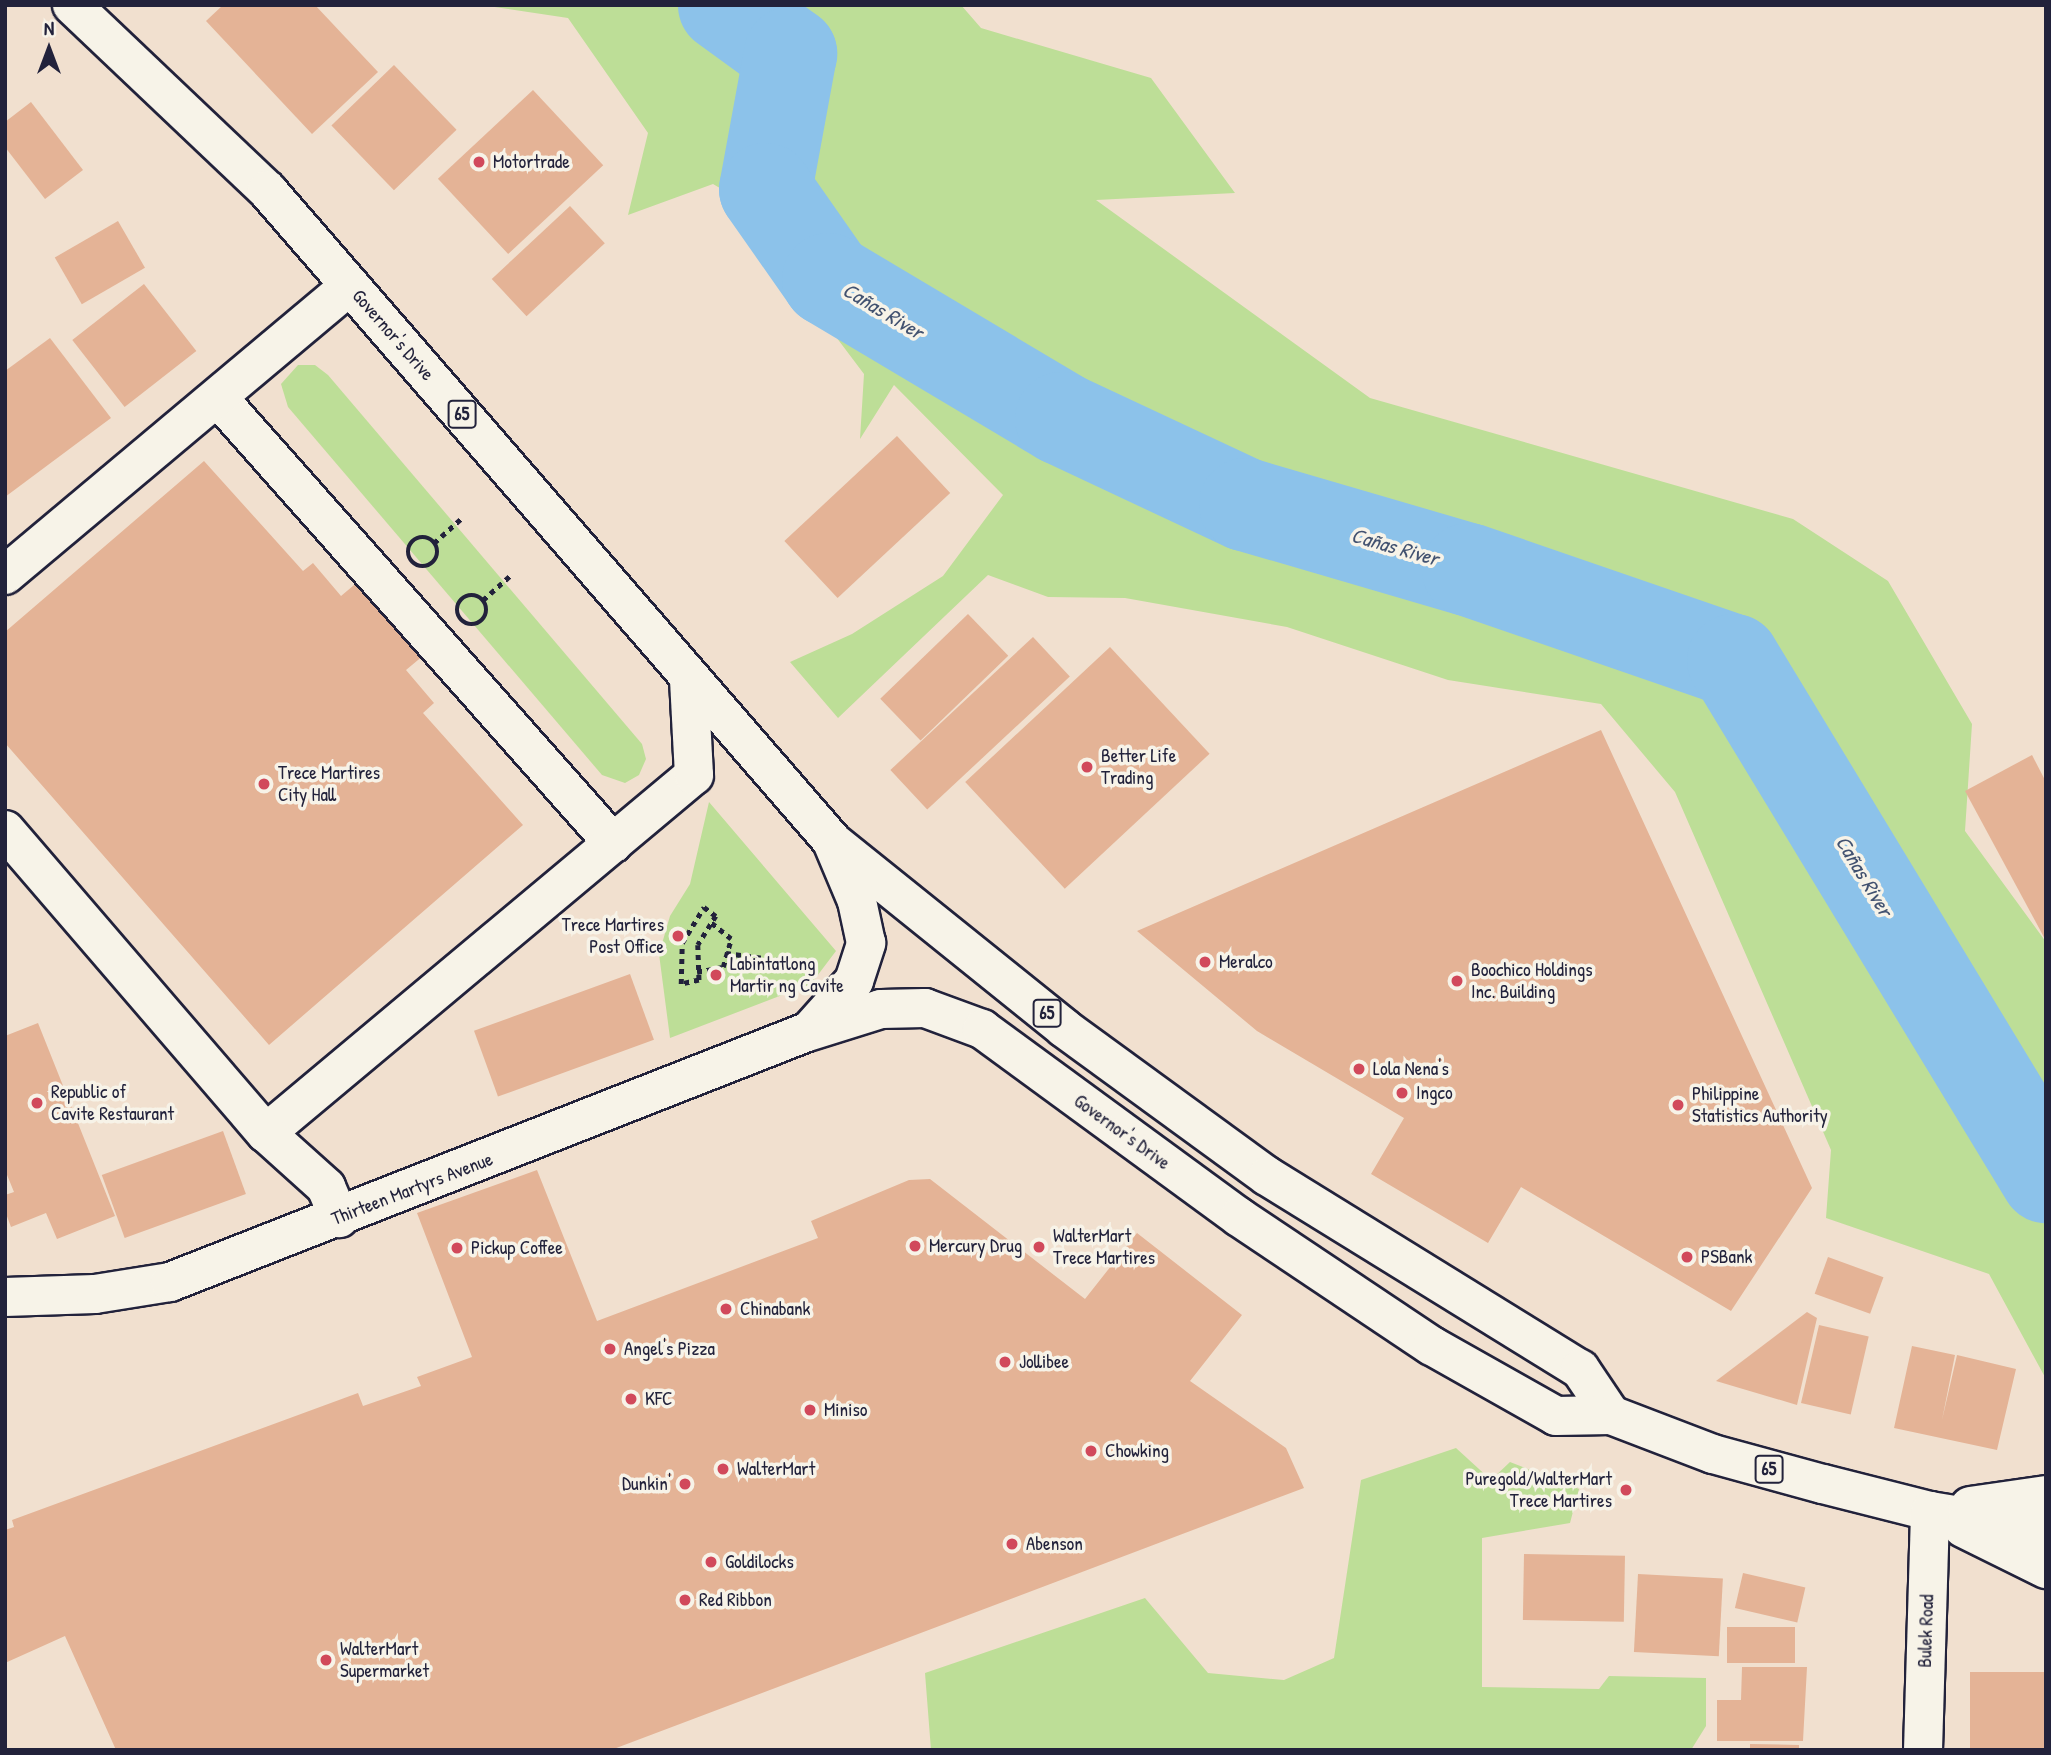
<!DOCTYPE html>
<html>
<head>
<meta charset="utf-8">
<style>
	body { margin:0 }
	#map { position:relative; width:2051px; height:1755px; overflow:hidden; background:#f1e0cf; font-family:"Patrick Hand",sans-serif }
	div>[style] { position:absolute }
	.green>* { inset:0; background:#bdde97 }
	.river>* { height:93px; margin:-46.5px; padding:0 46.5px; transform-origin:46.5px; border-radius:46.5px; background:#8cc2ea }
	.building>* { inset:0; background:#e4b396; transform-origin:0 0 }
	.path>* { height:4.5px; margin-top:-2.25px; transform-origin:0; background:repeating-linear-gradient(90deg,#22223b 0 5px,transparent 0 10px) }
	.path>.ring { margin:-2.25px; padding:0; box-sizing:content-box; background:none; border:4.5px solid #22223b; border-radius:50% }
	.roads { filter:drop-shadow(2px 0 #22223b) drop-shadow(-2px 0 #22223b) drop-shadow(0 2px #22223b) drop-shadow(0 -2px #22223b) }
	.minor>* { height:38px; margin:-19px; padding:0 19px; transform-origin:19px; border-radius:19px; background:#f7f3e8 }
	.major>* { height:38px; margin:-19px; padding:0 19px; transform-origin:19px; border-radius:19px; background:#f7f3e8 }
	.dots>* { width:19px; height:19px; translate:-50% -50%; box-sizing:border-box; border:4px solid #f7f3e8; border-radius:50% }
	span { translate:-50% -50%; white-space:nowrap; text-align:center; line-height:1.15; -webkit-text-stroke:7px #f7f3e8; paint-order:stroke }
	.shield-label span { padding:2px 5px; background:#f7f3e8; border:2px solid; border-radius:5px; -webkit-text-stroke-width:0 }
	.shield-label { font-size:18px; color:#22223b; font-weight:700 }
	.poi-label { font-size:19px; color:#22223b }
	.left { translate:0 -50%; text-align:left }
	.right { translate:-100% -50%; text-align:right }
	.street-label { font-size:19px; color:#22223b }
	.water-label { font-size:21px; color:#425270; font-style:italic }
	.frame { position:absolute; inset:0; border:7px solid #22223b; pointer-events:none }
	.north { position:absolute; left:14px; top:14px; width:70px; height:70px; -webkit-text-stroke:5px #f7f3e8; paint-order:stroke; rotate:0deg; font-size:19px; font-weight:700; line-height:28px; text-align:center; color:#22223b }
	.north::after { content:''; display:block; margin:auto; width:24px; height:32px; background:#22223b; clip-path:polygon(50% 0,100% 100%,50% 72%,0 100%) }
</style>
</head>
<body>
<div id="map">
	<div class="green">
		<i style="clip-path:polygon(481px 5px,961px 5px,981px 28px,1151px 78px,1235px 193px,1096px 200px,1370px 398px,1793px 519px,1888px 581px,1972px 724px,1965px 831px,2046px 942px,2046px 1379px,1989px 1274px,1826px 1218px,1831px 1150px,1675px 792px,1601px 704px,1448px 680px,1287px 627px,1125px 598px,1048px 597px,988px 575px,838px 718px,790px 662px,852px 634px,943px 576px,1003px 495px,894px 385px,860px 439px,864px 374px,778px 260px,747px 204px,713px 184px,628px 215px,648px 133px,568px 18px)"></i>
		<i style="clip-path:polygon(298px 365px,315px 365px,328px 375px,642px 744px,646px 759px,639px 775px,625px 783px,602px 775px,288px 407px,281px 384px)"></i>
		<i style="clip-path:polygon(709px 802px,836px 951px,811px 984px,670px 1038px,659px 954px,670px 916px,690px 884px)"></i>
		<i style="clip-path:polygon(1456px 1448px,1491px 1480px,1510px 1462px,1579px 1489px,1570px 1523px,1482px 1538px,1482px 1687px,1599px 1689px,1609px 1676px,1706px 1678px,1706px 1726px,1691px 1750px,931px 1750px,925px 1673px,1145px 1598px,1208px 1673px,1284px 1680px,1334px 1658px,1361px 1480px)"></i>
	</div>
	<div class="river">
		<i style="left:724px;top:5px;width:82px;rotate:36deg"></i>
		<i style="left:790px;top:53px;width:138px;rotate:100.4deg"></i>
		<i style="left:765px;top:189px;width:110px;rotate:55deg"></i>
		<i style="left:828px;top:279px;width:271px;rotate:30.8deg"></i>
		<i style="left:1061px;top:418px;width:203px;rotate:25.1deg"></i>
		<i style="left:1245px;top:504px;width:232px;rotate:16.3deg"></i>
		<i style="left:1468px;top:569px;width:280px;rotate:19deg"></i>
		<i style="left:1733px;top:660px;width:604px;rotate:58.76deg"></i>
	</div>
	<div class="building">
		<i style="clip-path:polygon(223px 5px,315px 5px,378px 72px,312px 134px,206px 21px)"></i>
		<i style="left:394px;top:65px;width:90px;height:87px;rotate:46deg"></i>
		<i style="left:533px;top:90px;width:103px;height:130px;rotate:47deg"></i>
		<i style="clip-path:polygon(31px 102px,83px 170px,45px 199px,5px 147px,5px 122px)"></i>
		<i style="left:570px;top:206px;width:51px;height:107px;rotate:47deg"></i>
		<i style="left:118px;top:221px;width:54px;height:73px;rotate:60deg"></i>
		<i style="left:144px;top:284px;width:85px;height:91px;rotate:52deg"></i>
		<i style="clip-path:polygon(50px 338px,111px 418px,5px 497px,5px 371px)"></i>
		<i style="left:897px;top:436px;width:78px;height:154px;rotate:47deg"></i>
		<i style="clip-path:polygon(204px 461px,303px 571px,313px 563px,341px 596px,366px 575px,430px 650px,406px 670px,434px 703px,423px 713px,523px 825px,269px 1045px,5px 743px,5px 632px)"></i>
		<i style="left:968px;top:614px;width:58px;height:122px;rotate:46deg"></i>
		<i style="left:1033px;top:637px;width:54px;height:195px;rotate:47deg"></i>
		<i style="left:1110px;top:647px;width:146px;height:198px;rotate:47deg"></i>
		<i style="clip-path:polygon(1601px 730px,1812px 1188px,1731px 1311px,1521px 1187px,1488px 1243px,1371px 1174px,1404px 1118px,1257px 1031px,1137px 931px)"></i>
		<i style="clip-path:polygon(2032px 755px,2046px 782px,2046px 941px,1965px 791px)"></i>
		<i style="left:630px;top:974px;width:70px;height:166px;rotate:70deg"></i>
		<i style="clip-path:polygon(38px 1023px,115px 1216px,57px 1239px,46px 1213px,11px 1227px,5px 1211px,5px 1195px,14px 1192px,5px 1170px,5px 1036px)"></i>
		<i style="left:223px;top:1131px;width:67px;height:129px;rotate:70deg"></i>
		<i style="clip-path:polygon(537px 1170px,597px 1321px,818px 1238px,811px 1221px,909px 1180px,930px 1179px,1085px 1299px,1137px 1233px,1242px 1315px,1190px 1381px,1286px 1448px,1304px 1488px,611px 1750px,116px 1750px,65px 1636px,5px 1663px,5px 1530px,14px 1527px,12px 1520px,358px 1393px,363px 1406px,421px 1386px,417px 1377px,472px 1357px,417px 1213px)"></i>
		<i style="left:1828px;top:1257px;width:59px;height:39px;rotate:20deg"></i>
		<i style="clip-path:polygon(1807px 1312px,1817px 1318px,1797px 1405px,1716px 1381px)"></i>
		<i style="left:1819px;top:1325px;width:51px;height:80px;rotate:13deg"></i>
		<i style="clip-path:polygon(1912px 1346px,1955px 1355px,1942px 1420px,1957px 1355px,2016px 1369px,1997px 1450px,1894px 1428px)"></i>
		<i style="left:1524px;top:1554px;width:101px;height:66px;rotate:1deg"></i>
		<i style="left:1743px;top:1573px;width:64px;height:36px;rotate:13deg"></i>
		<i style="left:1638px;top:1574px;width:85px;height:78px;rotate:3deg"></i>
		<i style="left:1727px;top:1627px;width:68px;height:36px"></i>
		<i style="clip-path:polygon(1742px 1667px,1807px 1667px,1803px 1741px,1717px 1741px,1717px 1700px,1741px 1700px)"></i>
		<i style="left:2046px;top:1672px;width:78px;height:76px;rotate:90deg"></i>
		<i style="clip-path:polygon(1750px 1744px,1799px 1745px,1799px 1750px,1750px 1750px)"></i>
	</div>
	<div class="path">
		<i class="ring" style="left:408px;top:537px;width:25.5px;height:25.5px"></i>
		<i style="left:434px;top:543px;width:36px;rotate:-42deg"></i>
		<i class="ring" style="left:457px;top:595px;width:25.5px;height:25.5px"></i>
		<i style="left:483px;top:600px;width:36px;rotate:-42deg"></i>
		<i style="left:704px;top:907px;width:15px;rotate:37deg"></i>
		<i style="left:716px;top:916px;width:34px;rotate:122deg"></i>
		<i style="left:698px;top:945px;width:35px;rotate:88deg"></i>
		<i style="left:699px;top:980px;width:18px;rotate:167deg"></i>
		<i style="left:681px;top:984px;width:41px;rotate:-88.6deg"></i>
		<i style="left:682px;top:943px;width:42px;rotate:-58.6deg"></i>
		<i style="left:726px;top:953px;width:82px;rotate:7.7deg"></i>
		<i style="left:697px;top:972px;width:26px;rotate:-11deg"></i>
		<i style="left:723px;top:967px;width:29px;rotate:-74deg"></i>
		<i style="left:731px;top:939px;width:26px;rotate:-141deg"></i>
	</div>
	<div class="roads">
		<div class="minor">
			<i style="left:219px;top:399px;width:594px;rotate:48.41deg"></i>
			<i style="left:5px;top:575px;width:450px;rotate:-40deg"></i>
			<i style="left:5px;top:830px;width:400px;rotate:49.3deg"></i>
			<i style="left:266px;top:1133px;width:558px;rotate:-39.91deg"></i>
			<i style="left:694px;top:775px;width:95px;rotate:-93deg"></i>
			<i style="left:266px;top:1133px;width:81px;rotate:42deg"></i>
			<i style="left:326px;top:1187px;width:34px;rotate:67deg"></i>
		</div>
		<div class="major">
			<i style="left:72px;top:5px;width:269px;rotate:43.5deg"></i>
			<i style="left:267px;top:190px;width:863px;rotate:49.04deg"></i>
			<i style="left:833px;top:842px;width:297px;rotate:38.8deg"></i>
			<i style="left:1064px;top:1028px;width:251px;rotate:36.1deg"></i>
			<i style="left:1267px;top:1176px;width:368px;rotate:31.7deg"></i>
			<i style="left:1580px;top:1369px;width:55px;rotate:56deg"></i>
			<i style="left:812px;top:1028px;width:63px;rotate:-48.2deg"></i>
			<i style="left:854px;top:981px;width:40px;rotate:-72deg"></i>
			<i style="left:866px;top:943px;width:43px;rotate:-102.1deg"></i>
			<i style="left:857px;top:901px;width:62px;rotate:-112.8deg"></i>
			<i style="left:5px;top:1297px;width:90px;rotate:-1.9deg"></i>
			<i style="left:95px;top:1294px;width:76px;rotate:-9.1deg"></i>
			<i style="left:170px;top:1282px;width:684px;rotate:-21.43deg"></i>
			<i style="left:807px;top:1032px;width:77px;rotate:-17.3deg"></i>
			<i style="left:881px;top:1009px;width:44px;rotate:-1.3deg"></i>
			<i style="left:925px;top:1008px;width:61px;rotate:20.2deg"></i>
			<i style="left:982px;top:1029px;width:318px;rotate:36.2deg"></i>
			<i style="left:1239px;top:1217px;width:232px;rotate:33.8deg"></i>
			<i style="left:1432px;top:1346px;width:142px;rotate:29.4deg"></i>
			<i style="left:1556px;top:1416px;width:55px;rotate:-1deg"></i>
			<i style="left:1611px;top:1415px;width:109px;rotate:20.9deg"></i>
			<i style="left:1713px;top:1454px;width:114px;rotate:15.3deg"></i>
			<i style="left:1823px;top:1484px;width:110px;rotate:14.2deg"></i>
			<i style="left:1930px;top:1511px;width:118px;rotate:9.3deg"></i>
			<i style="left:1970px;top:1506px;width:77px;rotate:-8.2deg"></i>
			<i style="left:1963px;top:1528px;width:93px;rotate:26.3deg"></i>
			<i style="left:1923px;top:1750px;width:239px;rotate:-88.3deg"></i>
		</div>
	</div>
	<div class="dots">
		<i style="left:479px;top:162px;background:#d1495b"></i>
		<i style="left:1087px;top:767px;background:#d1495b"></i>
		<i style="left:264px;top:784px;background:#d1495b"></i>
		<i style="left:678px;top:936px;background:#d1495b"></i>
		<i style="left:1205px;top:962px;background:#d1495b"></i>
		<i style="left:716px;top:975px;background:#d1495b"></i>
		<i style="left:1457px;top:981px;background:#d1495b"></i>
		<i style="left:1359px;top:1069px;background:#d1495b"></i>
		<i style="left:1402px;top:1093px;background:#d1495b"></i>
		<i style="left:37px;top:1103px;background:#d1495b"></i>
		<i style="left:1678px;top:1105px;background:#d1495b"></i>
		<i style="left:915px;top:1246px;background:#d1495b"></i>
		<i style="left:1039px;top:1247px;background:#d1495b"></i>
		<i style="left:457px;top:1248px;background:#d1495b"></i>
		<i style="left:1687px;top:1257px;background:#d1495b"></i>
		<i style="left:726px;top:1309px;background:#d1495b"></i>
		<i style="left:610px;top:1349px;background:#d1495b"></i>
		<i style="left:1005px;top:1362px;background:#d1495b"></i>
		<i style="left:631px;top:1399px;background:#d1495b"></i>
		<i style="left:810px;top:1410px;background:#d1495b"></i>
		<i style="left:1091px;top:1451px;background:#d1495b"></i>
		<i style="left:723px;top:1469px;background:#d1495b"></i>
		<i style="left:685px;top:1484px;background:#d1495b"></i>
		<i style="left:1626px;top:1490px;background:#d1495b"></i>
		<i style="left:1012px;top:1544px;background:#d1495b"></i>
		<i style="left:711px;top:1562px;background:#d1495b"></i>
		<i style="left:685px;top:1600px;background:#d1495b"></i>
		<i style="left:326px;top:1660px;background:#d1495b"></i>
	</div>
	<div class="shield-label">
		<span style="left:462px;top:414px">65</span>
		<span style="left:1047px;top:1013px">65</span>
		<span style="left:1769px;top:1469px">65</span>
	</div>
	<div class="poi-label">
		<span class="left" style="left:493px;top:162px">Motortrade</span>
		<span class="left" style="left:1101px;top:767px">Better Life<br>Trading</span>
		<span class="left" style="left:278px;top:784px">Trece Martires<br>City Hall</span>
		<span class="right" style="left:664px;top:936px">Trece Martires<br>Post Office</span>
		<span class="left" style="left:1219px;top:962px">Meralco</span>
		<span class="left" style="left:730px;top:975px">Labintatlong<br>Martir ng Cavite</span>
		<span class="left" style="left:1471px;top:981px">Boochico Holdings<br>Inc. Building</span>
		<span class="left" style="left:1373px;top:1069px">Lola Nena's</span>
		<span class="left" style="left:51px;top:1103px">Republic of<br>Cavite Restaurant</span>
		<span class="left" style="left:1416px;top:1093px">Ingco</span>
		<span class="left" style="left:1692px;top:1105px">Philippine<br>Statistics Authority</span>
		<span class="left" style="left:1053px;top:1247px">WalterMart<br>Trece Martires</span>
		<span class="left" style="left:929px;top:1246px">Mercury Drug</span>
		<span class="left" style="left:471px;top:1248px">Pickup Coffee</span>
		<span class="left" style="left:1701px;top:1257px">PSBank</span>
		<span class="left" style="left:740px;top:1309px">Chinabank</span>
		<span class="left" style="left:624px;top:1349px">Angel's Pizza</span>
		<span class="left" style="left:1019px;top:1362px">Jollibee</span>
		<span class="left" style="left:645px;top:1399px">KFC</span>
		<span class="left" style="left:824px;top:1410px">Miniso</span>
		<span class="left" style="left:1105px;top:1451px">Chowking</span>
		<span class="left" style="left:737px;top:1469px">WalterMart</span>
		<span class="right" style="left:1612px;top:1490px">Puregold/WalterMart<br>Trece Martires</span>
		<span class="right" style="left:671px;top:1484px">Dunkin'</span>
		<span class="left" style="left:1026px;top:1544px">Abenson</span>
		<span class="left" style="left:725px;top:1562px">Goldilocks</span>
		<span class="left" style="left:699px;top:1600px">Red Ribbon</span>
		<span class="left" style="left:340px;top:1660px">WalterMart<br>Supermarket</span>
	</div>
	<div class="street-label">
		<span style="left:393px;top:335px;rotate:49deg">Governor's Drive</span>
		<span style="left:1122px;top:1132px;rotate:36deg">Governor's Drive</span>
		<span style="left:412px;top:1189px;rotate:-21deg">Thirteen Martyrs Avenue</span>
		<span style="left:1926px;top:1631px;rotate:-88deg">Bulek Road</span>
	</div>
	<div class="water-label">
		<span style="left:883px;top:311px;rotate:31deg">Cañas River</span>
		<span style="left:1395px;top:547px;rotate:16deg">Cañas River</span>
		<span style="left:1864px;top:876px;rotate:59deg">Cañas River</span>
	</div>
	<div class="frame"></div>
	<div class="north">N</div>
</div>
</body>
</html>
